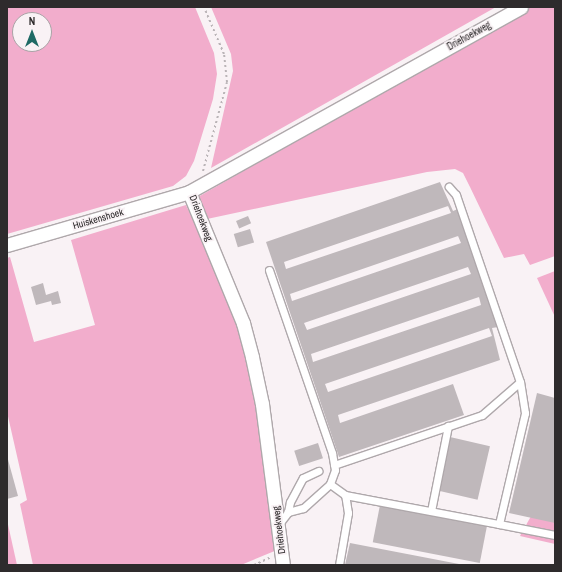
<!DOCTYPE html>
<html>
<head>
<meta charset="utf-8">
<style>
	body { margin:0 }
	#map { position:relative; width:562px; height:572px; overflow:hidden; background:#f9f2f5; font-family:"Archivo Narrow",sans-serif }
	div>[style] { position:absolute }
	.green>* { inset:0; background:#f2adcc }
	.building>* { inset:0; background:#bfb8bb; transform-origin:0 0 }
	.path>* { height:2px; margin-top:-1px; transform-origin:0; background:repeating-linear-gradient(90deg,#bab4b7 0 2px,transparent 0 5px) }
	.roads { filter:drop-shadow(1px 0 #afa8ab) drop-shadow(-1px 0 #afa8ab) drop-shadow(0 1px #afa8ab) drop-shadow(0 -1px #afa8ab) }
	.service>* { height:7px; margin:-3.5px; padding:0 3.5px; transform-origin:3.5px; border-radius:3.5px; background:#fff }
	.minor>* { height:13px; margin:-6.5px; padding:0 6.5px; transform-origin:6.5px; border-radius:6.5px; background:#fff }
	span { translate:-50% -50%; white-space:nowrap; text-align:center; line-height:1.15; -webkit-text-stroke:3.5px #f9f2f5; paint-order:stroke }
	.street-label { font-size:10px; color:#2e2b2c }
	.frame { position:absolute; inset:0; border:8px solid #2e2b2c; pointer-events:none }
	.north { position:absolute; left:12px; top:12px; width:40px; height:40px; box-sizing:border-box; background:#f9f2f5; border:1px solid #a8a2a5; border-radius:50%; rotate:0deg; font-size:11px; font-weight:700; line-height:16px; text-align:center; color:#2e2b2c }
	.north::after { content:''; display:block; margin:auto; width:14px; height:18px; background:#1f6a65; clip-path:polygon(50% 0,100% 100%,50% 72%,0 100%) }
</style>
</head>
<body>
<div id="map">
	<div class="green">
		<i style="clip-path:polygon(evenodd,7px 7px,195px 7px,214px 53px,217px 74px,213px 99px,194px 161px,186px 176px,173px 186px,7px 234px,7px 7px,20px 20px,44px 20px,44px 44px,20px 44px,20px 20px)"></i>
		<i style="clip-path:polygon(211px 7px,496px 7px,211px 168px,233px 71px,231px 54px)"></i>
		<i style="clip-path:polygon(530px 7px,555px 7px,555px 256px,530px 265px,524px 254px,504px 258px,470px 187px,463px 173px,455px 169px,427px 172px,207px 219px,198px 197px)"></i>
		<i style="clip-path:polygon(186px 205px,225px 289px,237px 321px,254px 391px,277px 550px,241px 565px,33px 565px,20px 504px,27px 500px,7px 412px,7px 258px,10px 257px,34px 342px,95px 325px,71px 240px)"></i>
		<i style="clip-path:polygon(555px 271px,555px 317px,537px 278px)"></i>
		<i style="clip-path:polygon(555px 473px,555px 544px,520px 536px)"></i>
		<i style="clip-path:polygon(7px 520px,17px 565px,7px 565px)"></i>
	</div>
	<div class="building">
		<i style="clip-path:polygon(evenodd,440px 182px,453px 211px,458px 209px,498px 327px,492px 328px,500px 360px,338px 415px,340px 423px,453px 384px,464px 415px,339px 457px,266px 242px,440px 182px,448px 206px,451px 213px,286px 269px,284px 262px,448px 206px,440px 182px,458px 236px,461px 243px,292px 301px,290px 294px,458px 236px,440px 182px,468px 267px,471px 274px,307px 330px,304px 323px,468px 267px,440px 182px,479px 297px,481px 305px,313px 362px,311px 354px,479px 297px,440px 182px,489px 328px,492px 336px,328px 392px,325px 384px,489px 328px)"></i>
		<i style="left:248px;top:216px;width:8px;height:13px;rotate:67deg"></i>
		<i style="left:250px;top:229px;width:14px;height:17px;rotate:73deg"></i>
		<i style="clip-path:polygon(43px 283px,46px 295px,58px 291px,61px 303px,52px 305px,51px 301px,36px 305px,31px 287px)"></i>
		<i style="clip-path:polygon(537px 393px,555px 398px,555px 523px,509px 513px)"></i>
		<i style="left:450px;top:437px;width:41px;height:55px;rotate:13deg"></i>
		<i style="left:318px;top:443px;width:16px;height:25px;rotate:72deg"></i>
		<i style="clip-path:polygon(7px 456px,18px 496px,7px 499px)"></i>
		<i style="left:380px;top:505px;width:109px;height:38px;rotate:11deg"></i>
		<i style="clip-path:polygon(350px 543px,459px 564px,459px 565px,345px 565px)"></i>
	</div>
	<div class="path">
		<i style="left:203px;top:171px;width:92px;rotate:-74.9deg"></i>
		<i style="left:227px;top:82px;width:28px;rotate:-96deg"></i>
		<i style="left:224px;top:54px;width:51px;rotate:-113.1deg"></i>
		<i style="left:254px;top:565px;width:19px;rotate:-25deg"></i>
	</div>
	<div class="roads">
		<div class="service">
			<i style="left:269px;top:270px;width:194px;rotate:71deg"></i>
			<i style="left:332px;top:453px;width:17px;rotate:80deg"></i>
			<i style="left:335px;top:470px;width:15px;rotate:110deg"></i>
			<i style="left:330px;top:484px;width:36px;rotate:138deg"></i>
			<i style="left:303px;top:508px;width:16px;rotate:165deg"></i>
			<i style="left:334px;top:465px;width:156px;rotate:-18.7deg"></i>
			<i style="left:482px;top:415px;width:50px;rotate:-41deg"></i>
			<i style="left:520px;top:382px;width:198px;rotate:-108.9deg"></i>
			<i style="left:456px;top:195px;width:11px;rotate:-131deg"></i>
			<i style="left:330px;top:484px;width:19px;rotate:36deg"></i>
			<i style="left:345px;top:495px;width:157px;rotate:10.7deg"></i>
			<i style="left:499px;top:524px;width:114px;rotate:-76.8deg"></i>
			<i style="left:525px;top:413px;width:31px;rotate:-99deg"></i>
			<i style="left:431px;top:511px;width:87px;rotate:-78.7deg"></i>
			<i style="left:499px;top:524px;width:57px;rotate:11.1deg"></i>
			<i style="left:278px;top:525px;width:16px;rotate:-52deg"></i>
			<i style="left:288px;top:512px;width:10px;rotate:-79deg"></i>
			<i style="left:290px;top:502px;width:27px;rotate:-62deg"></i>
			<i style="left:303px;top:478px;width:17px;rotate:-25deg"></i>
			<i style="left:339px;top:565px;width:53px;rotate:-80.2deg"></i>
			<i style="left:348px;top:513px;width:18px;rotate:-99deg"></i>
		</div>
		<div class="minor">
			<i style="left:189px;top:192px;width:142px;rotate:67.6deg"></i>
			<i style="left:243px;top:323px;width:35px;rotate:75deg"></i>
			<i style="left:252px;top:357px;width:48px;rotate:78deg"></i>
			<i style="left:262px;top:404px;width:162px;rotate:82.6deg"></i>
			<i style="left:7px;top:245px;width:190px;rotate:-16.2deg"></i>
			<i style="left:189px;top:192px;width:380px;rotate:-29.1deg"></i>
		</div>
	</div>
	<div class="street-label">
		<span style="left:469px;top:36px;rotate:-29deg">Driehoekweg</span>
		<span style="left:201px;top:218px;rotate:69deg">Driehoekweg</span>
		<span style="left:98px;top:219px;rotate:-16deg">Huiskenshoek</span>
		<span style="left:279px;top:530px;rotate:-97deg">Driehoekweg</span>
	</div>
	<div class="frame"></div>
	<div class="north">N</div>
</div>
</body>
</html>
